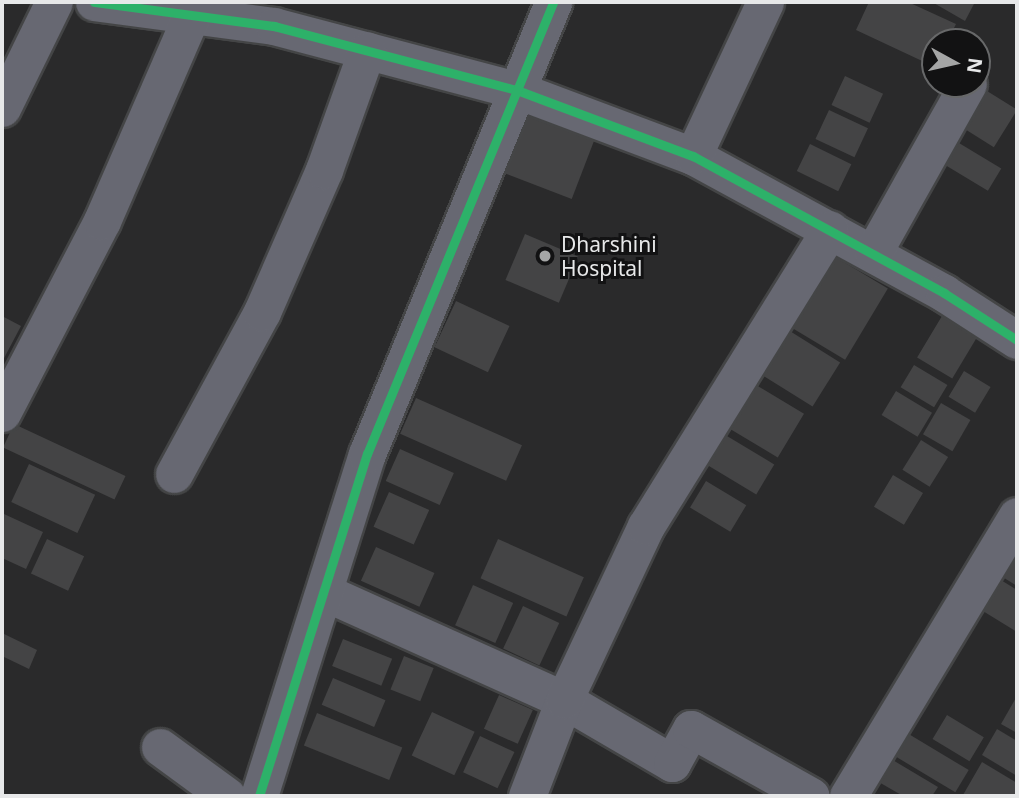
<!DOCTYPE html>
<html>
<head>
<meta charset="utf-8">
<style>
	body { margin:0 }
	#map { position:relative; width:1019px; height:798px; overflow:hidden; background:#2a2a2b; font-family:"Noto Sans",sans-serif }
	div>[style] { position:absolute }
	.building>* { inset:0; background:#444445; transform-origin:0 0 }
	.roads { filter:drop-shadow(2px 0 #444546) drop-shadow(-2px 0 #444546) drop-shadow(0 2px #444546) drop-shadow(0 -2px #444546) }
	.minor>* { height:37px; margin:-18.5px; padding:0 18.5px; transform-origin:18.5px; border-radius:18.5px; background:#676872 }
	.cycleway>* { height:9px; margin:-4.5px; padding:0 4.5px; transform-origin:4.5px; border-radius:4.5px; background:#2db169 }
	.dots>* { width:19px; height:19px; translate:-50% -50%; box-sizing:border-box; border:4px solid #121213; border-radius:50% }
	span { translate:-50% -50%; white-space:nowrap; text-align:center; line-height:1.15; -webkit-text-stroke:6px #121213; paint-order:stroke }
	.poi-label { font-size:21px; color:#e7e8e9 }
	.left { translate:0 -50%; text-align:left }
	.frame { position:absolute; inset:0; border:4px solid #e7e8e9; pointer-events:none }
	.north { position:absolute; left:921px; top:28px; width:70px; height:70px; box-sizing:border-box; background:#121213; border:2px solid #676869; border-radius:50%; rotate:98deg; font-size:19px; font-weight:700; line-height:28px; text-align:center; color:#e7e8e9 }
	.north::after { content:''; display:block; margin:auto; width:24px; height:32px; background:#a5a6a6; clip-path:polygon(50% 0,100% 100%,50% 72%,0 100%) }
</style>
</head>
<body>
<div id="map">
	<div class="building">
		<i style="clip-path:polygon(869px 2px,908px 2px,956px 24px,947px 42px,935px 42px,935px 67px,856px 30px)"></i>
		<i style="clip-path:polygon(932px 2px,975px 2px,965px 21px)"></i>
		<i style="left:845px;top:76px;width:42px;height:32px;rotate:25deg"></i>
		<i style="left:979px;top:86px;width:45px;height:44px;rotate:32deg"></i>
		<i style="left:527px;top:109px;width:74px;height:68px;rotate:21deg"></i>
		<i style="left:829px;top:110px;width:43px;height:32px;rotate:25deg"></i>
		<i style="left:949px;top:137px;width:61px;height:26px;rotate:31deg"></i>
		<i style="left:810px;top:144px;width:46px;height:30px;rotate:26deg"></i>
		<i style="left:525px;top:234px;width:58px;height:50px;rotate:23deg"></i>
		<i style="left:827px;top:252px;width:71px;height:83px;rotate:31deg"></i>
		<i style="left:456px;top:301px;width:59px;height:51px;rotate:25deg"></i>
		<i style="left:948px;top:306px;width:41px;height:60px;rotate:31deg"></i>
		<i style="clip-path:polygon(2px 316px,21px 326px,2px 362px)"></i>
		<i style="left:785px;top:328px;width:65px;height:52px;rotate:32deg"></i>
		<i style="left:914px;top:365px;width:39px;height:26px;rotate:31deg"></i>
		<i style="left:964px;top:371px;width:31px;height:30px;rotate:31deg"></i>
		<i style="left:756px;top:385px;width:56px;height:51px;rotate:31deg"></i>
		<i style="left:896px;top:391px;width:42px;height:28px;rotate:31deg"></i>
		<i style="left:416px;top:398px;width:116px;height:39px;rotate:24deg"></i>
		<i style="left:941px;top:403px;width:34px;height:36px;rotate:30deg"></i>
		<i style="left:14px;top:424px;width:123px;height:26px;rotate:25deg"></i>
		<i style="left:722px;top:433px;width:61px;height:35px;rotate:31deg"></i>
		<i style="left:921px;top:440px;width:32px;height:35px;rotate:32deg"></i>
		<i style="left:400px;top:449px;width:59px;height:35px;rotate:24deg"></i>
		<i style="left:29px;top:464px;width:73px;height:42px;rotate:25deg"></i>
		<i style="left:893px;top:475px;width:35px;height:37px;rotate:31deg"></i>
		<i style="left:706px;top:481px;width:47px;height:31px;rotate:31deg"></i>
		<i style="left:389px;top:492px;width:44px;height:38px;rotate:24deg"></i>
		<i style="clip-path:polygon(4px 514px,43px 532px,26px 569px,2px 558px)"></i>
		<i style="left:47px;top:539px;width:41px;height:38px;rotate:25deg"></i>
		<i style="left:498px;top:539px;width:94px;height:43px;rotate:24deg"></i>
		<i style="left:376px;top:547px;width:64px;height:37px;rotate:24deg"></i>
		<i style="clip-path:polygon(1017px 549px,1017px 586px,1001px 576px)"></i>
		<i style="clip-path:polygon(996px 577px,1017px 590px,1017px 632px,978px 608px)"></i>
		<i style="left:473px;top:585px;width:44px;height:44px;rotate:24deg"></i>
		<i style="left:523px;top:606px;width:40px;height:47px;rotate:25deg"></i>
		<i style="clip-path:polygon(2px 633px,37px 650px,29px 669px,2px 656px)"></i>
		<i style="left:343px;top:639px;width:53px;height:29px;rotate:22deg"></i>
		<i style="left:404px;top:656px;width:32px;height:36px;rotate:22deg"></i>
		<i style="left:333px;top:678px;width:57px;height:29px;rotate:23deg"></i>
		<i style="left:499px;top:695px;width:37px;height:37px;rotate:24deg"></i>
		<i style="clip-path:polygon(1017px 696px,1017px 733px,1001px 724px)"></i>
		<i style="left:432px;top:712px;width:47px;height:48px;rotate:25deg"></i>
		<i style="left:317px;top:713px;width:92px;height:35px;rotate:22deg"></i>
		<i style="left:947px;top:715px;width:43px;height:28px;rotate:31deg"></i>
		<i style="clip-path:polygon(997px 729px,1017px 741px,1017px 776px,982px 755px)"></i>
		<i style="left:907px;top:733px;width:72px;height:26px;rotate:31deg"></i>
		<i style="left:480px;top:736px;width:38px;height:40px;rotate:25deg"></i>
		<i style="clip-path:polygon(891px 759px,938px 787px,932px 796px,903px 796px,877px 781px)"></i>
		<i style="clip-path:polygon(982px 762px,1017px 783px,1017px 796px,963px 795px)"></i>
	</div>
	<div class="roads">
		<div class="minor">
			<i style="left:94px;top:2px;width:182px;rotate:7.6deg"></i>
			<i style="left:274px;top:26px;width:251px;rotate:14.8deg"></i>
			<i style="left:517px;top:90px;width:188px;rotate:20.6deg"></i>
			<i style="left:693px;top:156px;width:286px;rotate:28.6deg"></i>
			<i style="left:944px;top:293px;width:87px;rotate:32.8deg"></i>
			<i style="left:2px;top:108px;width:118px;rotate:-63.9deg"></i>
			<i style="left:693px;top:156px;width:170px;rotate:-64.9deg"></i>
			<i style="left:873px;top:253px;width:194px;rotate:-60.7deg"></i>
			<i style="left:2px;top:413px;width:216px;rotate:-62.5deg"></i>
			<i style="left:102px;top:221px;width:228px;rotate:-66.5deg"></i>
			<i style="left:174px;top:474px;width:184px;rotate:-61.5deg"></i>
			<i style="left:262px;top:312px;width:155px;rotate:-66.4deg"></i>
			<i style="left:324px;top:170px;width:127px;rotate:-70.3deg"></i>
			<i style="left:326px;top:593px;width:261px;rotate:24.2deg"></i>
			<i style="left:564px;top:700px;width:125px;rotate:30.3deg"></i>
			<i style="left:672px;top:763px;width:39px;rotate:-61deg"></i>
			<i style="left:691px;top:729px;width:137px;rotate:29.2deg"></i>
			<i style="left:160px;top:747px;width:83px;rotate:36.2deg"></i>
			<i style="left:259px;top:796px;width:359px;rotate:-72.5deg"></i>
			<i style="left:367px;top:454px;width:489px;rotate:-67.6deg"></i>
			<i style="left:527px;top:796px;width:103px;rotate:-68.9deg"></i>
			<i style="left:564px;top:700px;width:192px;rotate:-64.8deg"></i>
			<i style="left:646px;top:526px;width:349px;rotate:-58.2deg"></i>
			<i style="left:848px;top:796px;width:327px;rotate:-58.9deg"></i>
		</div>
	</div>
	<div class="cycleway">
		<i style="left:94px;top:2px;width:182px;rotate:7.6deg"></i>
		<i style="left:274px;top:26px;width:251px;rotate:14.8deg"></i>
		<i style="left:517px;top:90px;width:188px;rotate:20.6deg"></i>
		<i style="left:693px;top:156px;width:286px;rotate:28.6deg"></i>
		<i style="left:944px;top:293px;width:87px;rotate:32.8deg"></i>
		<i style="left:259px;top:796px;width:359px;rotate:-72.5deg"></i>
		<i style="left:367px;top:454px;width:489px;rotate:-67.6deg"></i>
	</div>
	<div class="dots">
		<i style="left:545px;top:256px;background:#a5a6a6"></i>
	</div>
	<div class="poi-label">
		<span class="left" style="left:561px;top:256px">Dharshini<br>Hospital</span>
	</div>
	<div class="frame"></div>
	<div class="north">N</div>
</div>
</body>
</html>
